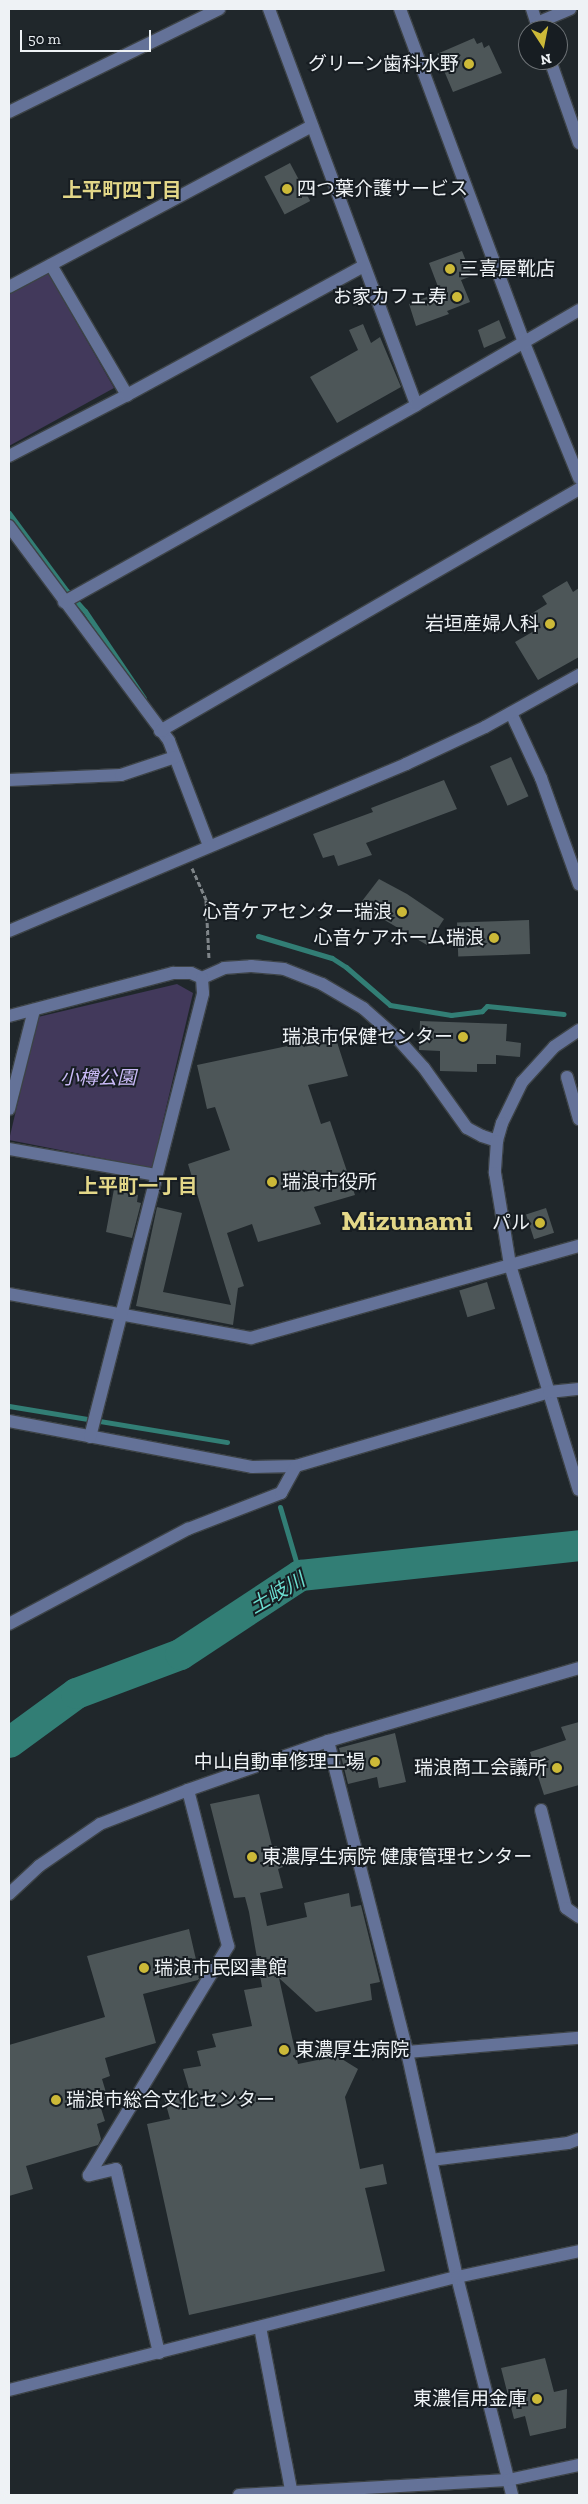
<!DOCTYPE html>
<html>
<head>
<meta charset="utf-8">
<style>
	body { margin:0 }
	#map { position:relative; width:588px; height:2504px; overflow:hidden; background:#20272b; font-family:"Zilla Slab","Noto Sans JP",serif }
	div>[style] { position:absolute }
	.green>* { inset:0; background:#42395b }
	.stream>* { height:5px; margin:-2.5px; padding:0 2.5px; transform-origin:2.5px; border-radius:2.5px; background:#327e75 }
	.river>* { height:31px; margin:-15.5px; padding:0 15.5px; transform-origin:15.5px; border-radius:15.5px; background:#327e75 }
	.building>* { inset:0; background:#4d5658; transform-origin:0 0 }
	.path>* { height:3px; margin-top:-1.5px; transform-origin:0; background:repeating-linear-gradient(90deg,#7f8589 0 5px,transparent 0 7.5px) }
	.roads { filter:drop-shadow(1px 0 #3d4347) drop-shadow(-1px 0 #3d4347) drop-shadow(0 1px #3d4347) drop-shadow(0 -1px #3d4347) }
	.minor>* { height:12px; margin:-6px; padding:0 6px; transform-origin:6px; border-radius:6px; background:#647298 }
	.dots>* { width:14px; height:14px; translate:-50% -50%; box-sizing:border-box; border:2px solid #171d22; border-radius:50% }
	span { translate:-50% -50%; white-space:nowrap; text-align:center; line-height:1.15; -webkit-text-stroke:4px #171d22; paint-order:stroke }
	.poi-label { font-size:19px; color:#eef2f5 }
	.right { translate:-100% -50%; text-align:right }
	.left { translate:0 -50%; text-align:left }
	.park-label { font-size:19px; color:#c9baf6; font-style:italic }
	.neighbourhood-label { font-size:20px; color:#e3d788; font-weight:700 }
	.water-label { font-size:20px; color:#6cddcf; font-style:italic }
	.town-label { font-size:29px; color:#e3d788; font-weight:700 }
	.frame { position:absolute; inset:0; border:10px solid #eef2f5; pointer-events:none }
	.north { position:absolute; left:518px; top:20px; width:50px; height:50px; box-sizing:border-box; background:#171d22; border:1px solid #6d7276; border-radius:50%; rotate:169deg; font-size:14px; font-weight:700; line-height:20px; text-align:center; color:#eef2f5 }
	.north::after { content:''; display:block; margin:auto; width:18px; height:22px; background:#ccb938; clip-path:polygon(50% 0,100% 100%,50% 72%,0 100%) }
	.scale { position:absolute; left:20px; top:30px; width:131px; height:22px; box-sizing:border-box; border:2px solid #eef2f5; border-top:0; padding-left:6px; font-size:15px; line-height:18px; white-space:nowrap; color:#eef2f5; -webkit-text-stroke:4px #171d22; paint-order:stroke }
</style>
</head>
<body>
<div id="map">
	<div class="green">
		<i style="clip-path:polygon(47px 271px,114px 388px,9px 446px,9px 292px)"></i>
		<i style="clip-path:polygon(177px 984px,193px 993px,152px 1168px,9px 1140px,38px 1017px)"></i>
	</div>
	<div class="stream">
		<i style="left:9px;top:513px;width:97px;rotate:53.4deg"></i>
		<i style="left:67px;top:591px;width:27px;rotate:48deg"></i>
		<i style="left:85px;top:611px;width:105px;rotate:55.9deg"></i>
		<i style="left:258px;top:936px;width:77px;rotate:16.6deg"></i>
		<i style="left:332px;top:958px;width:17px;rotate:33deg"></i>
		<i style="left:346px;top:967px;width:58px;rotate:40.8deg"></i>
		<i style="left:390px;top:1005px;width:62px;rotate:9.3deg"></i>
		<i style="left:451px;top:1015px;width:31px;rotate:-7deg"></i>
		<i style="left:482px;top:1011px;width:7px;rotate:-45deg"></i>
		<i style="left:487px;top:1006px;width:77px;rotate:5.9deg"></i>
		<i style="left:9px;top:1406px;width:221px;rotate:9.4deg"></i>
		<i style="left:280px;top:1507px;width:71px;rotate:73.6deg"></i>
	</div>
	<div class="river">
		<i style="left:9px;top:1742px;width:83px;rotate:-36.2deg"></i>
		<i style="left:76px;top:1693px;width:111px;rotate:-20.6deg"></i>
		<i style="left:180px;top:1654px;width:144px;rotate:-33.4deg"></i>
		<i style="left:300px;top:1575px;width:281px;rotate:-6.1deg"></i>
	</div>
	<div class="building">
		<i style="clip-path:polygon(474px 38px,477px 44px,482px 42px,484px 48px,489px 45px,502px 73px,453px 92px,437px 54px)"></i>
		<i style="left:290px;top:163px;width:43px;height:29px;rotate:62deg"></i>
		<i style="clip-path:polygon(462px 251px,472px 276px,461px 280px,470px 302px,447px 311px,449px 314px,416px 326px,409px 304px,440px 292px,429px 263px)"></i>
		<i style="clip-path:polygon(499px 320px,506px 338px,484px 348px,478px 330px)"></i>
		<i style="clip-path:polygon(363px 324px,371px 343px,380px 337px,401px 387px,337px 423px,310px 377px,358px 350px,349px 330px)"></i>
		<i style="clip-path:polygon(567px 581px,573px 592px,579px 588px,579px 657px,538px 680px,515px 642px,534px 631px,526px 617px,547px 604px,542px 596px)"></i>
		<i style="left:511px;top:757px;width:43px;height:23px;rotate:66deg"></i>
		<i style="clip-path:polygon(444px 780px,457px 809px,366px 843px,372px 855px,338px 866px,334px 855px,323px 858px,313px 834px,373px 812px,371px 808px)"></i>
		<i style="clip-path:polygon(379px 879px,407px 894px,444px 919px,427px 945px,359px 905px)"></i>
		<i style="left:529px;top:920px;width:34px;height:72px;rotate:88deg"></i>
		<i style="clip-path:polygon(420px 1021px,507px 1024px,506px 1041px,521px 1043px,520px 1057px,496px 1055px,496px 1064px,477px 1064px,477px 1072px,440px 1071px,440px 1051px,419px 1050px)"></i>
		<i style="clip-path:polygon(335px 1036px,348px 1076px,308px 1085px,321px 1124px,330px 1121px,355px 1195px,314px 1207px,321px 1224px,258px 1242px,252px 1224px,227px 1233px,244px 1286px,238px 1288px,233px 1325px,136px 1306px,157px 1207px,182px 1213px,163px 1292px,231px 1305px,188px 1164px,230px 1150px,215px 1107px,207px 1109px,197px 1065px)"></i>
		<i style="clip-path:polygon(114px 1189px,138px 1195px,137px 1202px,141px 1203px,132px 1238px,106px 1232px)"></i>
		<i style="left:546px;top:1208px;width:26px;height:21px;rotate:72deg"></i>
		<i style="left:487px;top:1282px;width:28px;height:29px;rotate:73deg"></i>
		<i style="clip-path:polygon(579px 1722px,579px 1785px,544px 1795px,530px 1752px,566px 1740px,561px 1727px)"></i>
		<i style="clip-path:polygon(395px 1733px,406px 1782px,379px 1788px,377px 1777px,348px 1784px,339px 1748px)"></i>
		<i style="clip-path:polygon(259px 1794px,272px 1846px,277px 1846px,283px 1867px,278px 1869px,283px 1888px,260px 1893px,267px 1926px,307px 1917px,304px 1903px,349px 1893px,351px 1907px,361px 1905px,380px 1982px,370px 1984px,372px 2000px,316px 2012px,279px 1978px,298px 2064px,337px 2056px,358px 2069px,345px 2097px,360px 2169px,383px 2164px,387px 2184px,365px 2188px,385px 2271px,189px 2315px,147px 2124px,170px 2119px,163px 2094px,189px 2089px,183px 2069px,201px 2066px,197px 2051px,216px 2047px,212px 2034px,252px 2026px,244px 1990px,262px 1987px,249px 1912px,245px 1897px,234px 1898px,210px 1804px)"></i>
		<i style="clip-path:polygon(189px 1929px,200px 1977px,198px 1980px,143px 1994px,156px 2043px,105px 2058px,110px 2076px,102px 2079px,108px 2099px,99px 2102px,105px 2121px,97px 2124px,101px 2139px,98px 2145px,26px 2166px,33px 2189px,9px 2196px,9px 2045px,105px 2017px,87px 1956px)"></i>
		<i style="clip-path:polygon(545px 2358px,554px 2392px,567px 2389px,566px 2428px,530px 2436px,525px 2416px,514px 2419px,501px 2368px)"></i>
	</div>
	<div class="path">
		<i style="left:192px;top:868px;width:35px;rotate:66deg"></i>
		<i style="left:206px;top:900px;width:59px;rotate:87.1deg"></i>
	</div>
	<div class="roads">
		<div class="minor">
			<i style="left:269px;top:9px;width:422px;rotate:69.6deg"></i>
			<i style="left:400px;top:9px;width:356px;rotate:69.6deg"></i>
			<i style="left:524px;top:343px;width:146px;rotate:67.8deg"></i>
			<i style="left:532px;top:9px;width:22px;rotate:72deg"></i>
			<i style="left:537px;top:23px;width:36px;rotate:-23deg"></i>
			<i style="left:550px;top:60px;width:88px;rotate:70.7deg"></i>
			<i style="left:9px;top:112px;width:234px;rotate:-26.1deg"></i>
			<i style="left:51px;top:265px;width:151px;rotate:59.7deg"></i>
			<i style="left:9px;top:287px;width:343px;rotate:-28deg"></i>
			<i style="left:9px;top:456px;width:133px;rotate:-27.3deg"></i>
			<i style="left:127px;top:395px;width:270px;rotate:-28.6deg"></i>
			<i style="left:9px;top:526px;width:268px;rotate:53.3deg"></i>
			<i style="left:169px;top:741px;width:112px;rotate:69.1deg"></i>
			<i style="left:64px;top:602px;width:403px;rotate:-29.2deg"></i>
			<i style="left:416px;top:405px;width:189px;rotate:-30.2deg"></i>
			<i style="left:511px;top:713px;width:72px;rotate:65.2deg"></i>
			<i style="left:541px;top:778px;width:113px;rotate:70.3deg"></i>
			<i style="left:160px;top:731px;width:484px;rotate:-30deg"></i>
			<i style="left:9px;top:780px;width:112px;rotate:-2.6deg"></i>
			<i style="left:121px;top:775px;width:57px;rotate:-18.4deg"></i>
			<i style="left:9px;top:931px;width:431px;rotate:-22.8deg"></i>
			<i style="left:406px;top:764px;width:87px;rotate:-25.1deg"></i>
			<i style="left:485px;top:727px;width:107px;rotate:-29deg"></i>
			<i style="left:202px;top:978px;width:24px;rotate:-24deg"></i>
			<i style="left:224px;top:968px;width:27px;rotate:-4deg"></i>
			<i style="left:251px;top:966px;width:33px;rotate:5deg"></i>
			<i style="left:284px;top:969px;width:41px;rotate:21.5deg"></i>
			<i style="left:322px;top:984px;width:48px;rotate:30.3deg"></i>
			<i style="left:363px;top:1008px;width:45px;rotate:41.4deg"></i>
			<i style="left:397px;top:1038px;width:40px;rotate:48deg"></i>
			<i style="left:424px;top:1068px;width:74px;rotate:54.4deg"></i>
			<i style="left:467px;top:1128px;width:17px;rotate:28deg"></i>
			<i style="left:482px;top:1136px;width:16px;rotate:18deg"></i>
			<i style="left:9px;top:1016px;width:170px;rotate:-14.7deg"></i>
			<i style="left:173px;top:973px;width:18px"></i>
			<i style="left:191px;top:973px;width:12px;rotate:24deg"></i>
			<i style="left:579px;top:1030px;width:30px;rotate:146deg"></i>
			<i style="left:554px;top:1047px;width:47px;rotate:132.4deg"></i>
			<i style="left:522px;top:1082px;width:46px;rotate:116deg"></i>
			<i style="left:502px;top:1123px;width:19px;rotate:106deg"></i>
			<i style="left:497px;top:1141px;width:32px;rotate:94deg"></i>
			<i style="left:495px;top:1173px;width:93px;rotate:80.7deg"></i>
			<i style="left:510px;top:1265px;width:235px;rotate:73deg"></i>
			<i style="left:567px;top:1077px;width:44px;rotate:74.1deg"></i>
			<i style="left:9px;top:1109px;width:102px;rotate:-75.8deg"></i>
			<i style="left:9px;top:1149px;width:150px;rotate:10deg"></i>
			<i style="left:9px;top:1294px;width:246px;rotate:10.3deg"></i>
			<i style="left:251px;top:1338px;width:341px;rotate:-15.7deg"></i>
			<i style="left:9px;top:1421px;width:247px;rotate:10.7deg"></i>
			<i style="left:252px;top:1467px;width:44px;rotate:-1.3deg"></i>
			<i style="left:296px;top:1466px;width:264px;rotate:-16.3deg"></i>
			<i style="left:549px;top:1392px;width:30px;rotate:-6deg"></i>
			<i style="left:90px;top:1437px;width:458px;rotate:-75.7deg"></i>
			<i style="left:203px;top:993px;width:15px;rotate:-94deg"></i>
			<i style="left:9px;top:1624px;width:203px;rotate:-28deg"></i>
			<i style="left:188px;top:1529px;width:100px;rotate:-21.2deg"></i>
			<i style="left:281px;top:1493px;width:31px;rotate:-61deg"></i>
			<i style="left:328px;top:1741px;width:321px;rotate:75.7deg"></i>
			<i style="left:407px;top:2052px;width:230px;rotate:77.5deg"></i>
			<i style="left:457px;top:2277px;width:225px;rotate:75.8deg"></i>
			<i style="left:541px;top:1810px;width:101px;rotate:75.7deg"></i>
			<i style="left:566px;top:1908px;width:16px;rotate:35deg"></i>
			<i style="left:9px;top:1894px;width:41px;rotate:-43deg"></i>
			<i style="left:39px;top:1866px;width:74px;rotate:-34.5deg"></i>
			<i style="left:100px;top:1824px;width:94px;rotate:-21.1deg"></i>
			<i style="left:188px;top:1790px;width:148px;rotate:-19.3deg"></i>
			<i style="left:328px;top:1741px;width:261px;rotate:-16.2deg"></i>
			<i style="left:407px;top:2052px;width:173px;rotate:-4.7deg"></i>
			<i style="left:431px;top:2160px;width:138px;rotate:-7.1deg"></i>
			<i style="left:568px;top:2143px;width:12px;rotate:-20deg"></i>
			<i style="left:260px;top:2327px;width:171px;rotate:79.2deg"></i>
			<i style="left:159px;top:2353px;width:189px;rotate:-103.2deg"></i>
			<i style="left:116px;top:2169px;width:28px;rotate:167deg"></i>
			<i style="left:89px;top:2175px;width:268px;rotate:-58.7deg"></i>
			<i style="left:228px;top:1946px;width:161px;rotate:-104.4deg"></i>
			<i style="left:9px;top:2390px;width:462px;rotate:-14.2deg"></i>
			<i style="left:457px;top:2277px;width:125px;rotate:-12deg"></i>
			<i style="left:239px;top:2495px;width:269px;rotate:-3.2deg"></i>
			<i style="left:508px;top:2480px;width:73px;rotate:-11.9deg"></i>
		</div>
	</div>
	<div class="dots">
		<i style="left:469px;top:64px;background:#ccb938"></i>
		<i style="left:287px;top:189px;background:#ccb938"></i>
		<i style="left:450px;top:269px;background:#ccb938"></i>
		<i style="left:457px;top:297px;background:#ccb938"></i>
		<i style="left:550px;top:624px;background:#ccb938"></i>
		<i style="left:402px;top:912px;background:#ccb938"></i>
		<i style="left:494px;top:938px;background:#ccb938"></i>
		<i style="left:463px;top:1037px;background:#ccb938"></i>
		<i style="left:272px;top:1182px;background:#ccb938"></i>
		<i style="left:540px;top:1223px;background:#ccb938"></i>
		<i style="left:375px;top:1762px;background:#ccb938"></i>
		<i style="left:557px;top:1768px;background:#ccb938"></i>
		<i style="left:252px;top:1857px;background:#ccb938"></i>
		<i style="left:144px;top:1968px;background:#ccb938"></i>
		<i style="left:284px;top:2050px;background:#ccb938"></i>
		<i style="left:56px;top:2100px;background:#ccb938"></i>
		<i style="left:537px;top:2399px;background:#ccb938"></i>
	</div>
	<div class="poi-label">
		<span class="right" style="left:459px;top:64px">グリーン歯科水野</span>
		<span class="left" style="left:297px;top:189px">四つ葉介護サービス</span>
		<span class="left" style="left:460px;top:269px">三喜屋靴店</span>
		<span class="right" style="left:447px;top:297px">お家カフェ寿</span>
		<span class="right" style="left:539px;top:624px">岩垣産婦人科</span>
		<span class="right" style="left:392px;top:912px">心音ケアセンター瑞浪</span>
		<span class="right" style="left:484px;top:938px">心音ケアホーム瑞浪</span>
		<span class="right" style="left:453px;top:1037px">瑞浪市保健センター</span>
		<span class="left" style="left:282px;top:1182px">瑞浪市役所</span>
		<span class="right" style="left:530px;top:1223px">パル</span>
		<span class="right" style="left:365px;top:1762px">中山自動車修理工場</span>
		<span class="right" style="left:547px;top:1768px">瑞浪商工会議所</span>
		<span class="left" style="left:262px;top:1857px">東濃厚生病院 健康管理センター</span>
		<span class="left" style="left:154px;top:1968px">瑞浪市民図書館</span>
		<span class="left" style="left:295px;top:2050px">東濃厚生病院</span>
		<span class="left" style="left:66px;top:2100px">瑞浪市総合文化センター</span>
		<span class="right" style="left:527px;top:2399px">東濃信用金庫</span>
	</div>
	<div class="park-label">
		<span style="left:98px;top:1078px">小樽公園</span>
	</div>
	<div class="neighbourhood-label">
		<span style="left:122px;top:190px">上平町四丁目</span>
		<span style="left:138px;top:1186px">上平町一丁目</span>
	</div>
	<div class="water-label">
		<span style="left:277px;top:1593px;rotate:-30deg">土岐川</span>
	</div>
	<div class="town-label">
		<span style="left:407px;top:1221px">Mizunami</span>
	</div>
	<div class="frame"></div>
	<div class="north">N</div>
	<div class="scale">50 m</div>
</div>
</body>
</html>
